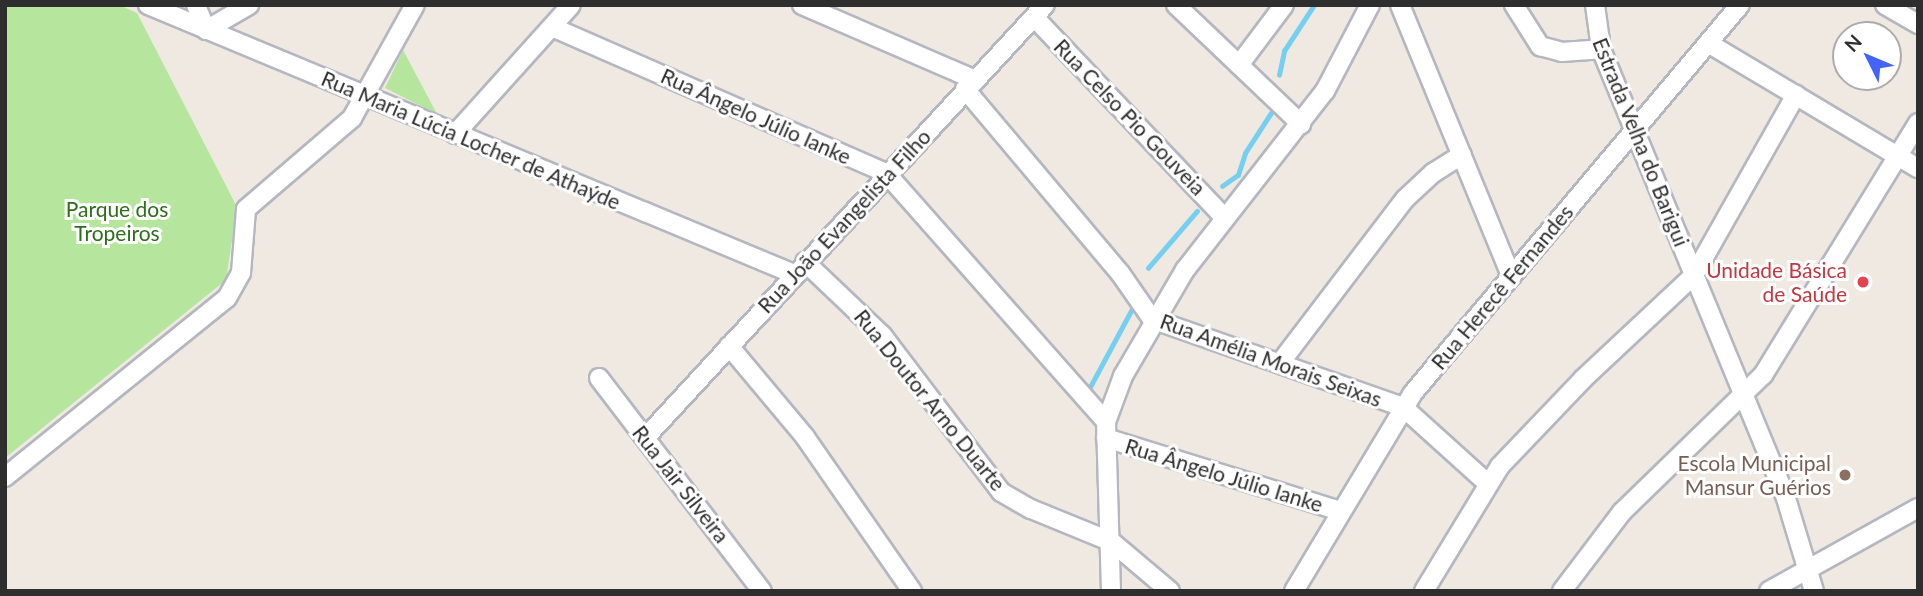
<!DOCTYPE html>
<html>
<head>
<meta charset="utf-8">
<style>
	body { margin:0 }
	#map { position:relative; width:1923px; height:596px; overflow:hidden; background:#efe9e1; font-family:Lato,sans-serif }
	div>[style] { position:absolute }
	.green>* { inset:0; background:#b6e59e }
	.stream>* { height:4.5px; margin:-2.25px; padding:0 2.25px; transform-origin:2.25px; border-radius:2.25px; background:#75cff0 }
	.roads { filter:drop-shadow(2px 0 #b4b7c1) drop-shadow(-2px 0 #b4b7c1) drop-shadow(0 2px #b4b7c1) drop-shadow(0 -2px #b4b7c1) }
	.minor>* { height:18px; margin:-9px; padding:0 9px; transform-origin:9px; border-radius:9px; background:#fff }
	.dots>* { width:19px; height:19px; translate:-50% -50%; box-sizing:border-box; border:4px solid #fff; border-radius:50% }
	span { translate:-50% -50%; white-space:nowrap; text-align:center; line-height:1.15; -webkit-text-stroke:6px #fff; paint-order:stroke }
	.street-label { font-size:21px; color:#2e2e2e }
	.park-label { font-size:21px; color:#2c6e1b }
	.health-label { font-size:21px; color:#be3a42 }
	.right { translate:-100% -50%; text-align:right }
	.education-label { font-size:21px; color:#785e54 }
	.frame { position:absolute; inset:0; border:7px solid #2e2e2e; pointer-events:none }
	.north { position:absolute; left:1832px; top:21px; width:70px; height:70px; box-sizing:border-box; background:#fff; border:2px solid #ababab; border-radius:50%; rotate:313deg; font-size:19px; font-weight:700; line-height:28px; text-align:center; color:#2e2e2e }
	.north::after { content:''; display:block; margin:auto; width:24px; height:32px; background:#4264fb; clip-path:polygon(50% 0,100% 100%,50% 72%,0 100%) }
</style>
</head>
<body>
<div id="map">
	<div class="green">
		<i style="clip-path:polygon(5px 5px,119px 5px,137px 13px,237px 207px,226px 280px,5px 458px)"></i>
		<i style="clip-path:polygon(403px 50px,437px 114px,385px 88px)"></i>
	</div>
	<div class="stream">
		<i style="left:1279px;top:75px;width:25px;rotate:-78deg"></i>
		<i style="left:1284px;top:51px;width:55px;rotate:-56.9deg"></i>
		<i style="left:1222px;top:186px;width:19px;rotate:-35deg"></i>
		<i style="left:1238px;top:175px;width:23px;rotate:-72deg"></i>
		<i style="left:1245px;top:153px;width:48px;rotate:-57deg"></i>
		<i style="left:1148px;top:268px;width:75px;rotate:-49.3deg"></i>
		<i style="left:1090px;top:387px;width:91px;rotate:-61.7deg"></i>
	</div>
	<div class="roads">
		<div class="minor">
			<i style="left:148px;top:5px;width:700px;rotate:22.61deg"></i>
			<i style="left:196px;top:5px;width:27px;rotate:68deg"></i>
			<i style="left:206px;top:30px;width:50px;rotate:-30.2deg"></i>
			<i style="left:802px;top:5px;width:189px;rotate:23.4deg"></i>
			<i style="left:1176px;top:5px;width:173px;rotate:43.6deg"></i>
			<i style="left:1400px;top:5px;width:293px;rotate:67.7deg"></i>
			<i style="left:1514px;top:5px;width:49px;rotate:57.6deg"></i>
			<i style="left:1540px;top:46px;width:23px;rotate:15deg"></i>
			<i style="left:1562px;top:52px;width:39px;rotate:-4deg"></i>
			<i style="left:1595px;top:5px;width:44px;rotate:82.2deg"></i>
			<i style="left:1601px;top:49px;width:482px;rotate:67.6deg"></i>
			<i style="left:1785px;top:495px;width:100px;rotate:73.2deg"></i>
			<i style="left:1885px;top:5px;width:38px;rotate:30deg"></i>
			<i style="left:1034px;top:17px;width:277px;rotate:46.5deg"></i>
			<i style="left:552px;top:27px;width:365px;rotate:23.6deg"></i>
			<i style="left:886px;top:173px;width:332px;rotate:48.5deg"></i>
			<i style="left:1708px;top:43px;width:244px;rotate:30.8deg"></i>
			<i style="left:1239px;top:65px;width:75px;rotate:-53.1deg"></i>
			<i style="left:965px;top:89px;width:241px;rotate:49.9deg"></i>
			<i style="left:1120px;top:273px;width:56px;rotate:55.2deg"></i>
			<i style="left:1152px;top:319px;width:266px;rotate:19.3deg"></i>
			<i style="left:1403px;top:407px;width:113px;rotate:42.1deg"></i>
			<i style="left:455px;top:134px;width:173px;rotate:-48deg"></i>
			<i style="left:805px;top:262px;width:106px;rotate:43.5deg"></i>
			<i style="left:882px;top:335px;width:197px;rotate:52.8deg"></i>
			<i style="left:1001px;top:492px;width:34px;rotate:30deg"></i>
			<i style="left:1031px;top:509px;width:87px;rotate:22.2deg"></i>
			<i style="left:1112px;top:542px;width:76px;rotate:40.2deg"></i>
			<i style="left:729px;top:346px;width:119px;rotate:50.1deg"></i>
			<i style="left:805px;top:437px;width:188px;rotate:55.2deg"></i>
			<i style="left:1280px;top:363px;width:206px;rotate:-52.7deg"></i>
			<i style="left:1405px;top:199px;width:38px;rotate:-43deg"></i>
			<i style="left:1433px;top:173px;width:34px;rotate:-32deg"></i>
			<i style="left:599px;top:378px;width:268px;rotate:52.6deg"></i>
			<i style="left:645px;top:438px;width:589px;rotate:-47.27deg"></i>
			<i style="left:1106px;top:438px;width:246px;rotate:17.3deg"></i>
			<i style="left:5px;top:477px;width:285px;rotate:-38.9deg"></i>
			<i style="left:227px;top:298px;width:29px;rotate:-61deg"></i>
			<i style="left:241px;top:273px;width:64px;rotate:-85.5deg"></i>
			<i style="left:246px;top:209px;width:140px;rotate:-40.6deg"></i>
			<i style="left:352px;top:118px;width:129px;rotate:-60.9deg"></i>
			<i style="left:1111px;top:591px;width:169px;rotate:-91.7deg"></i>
			<i style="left:1106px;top:422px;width:49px;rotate:-69.7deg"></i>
			<i style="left:1123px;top:376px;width:123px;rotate:-59.7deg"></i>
			<i style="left:1185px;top:270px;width:227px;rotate:-52deg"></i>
			<i style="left:1325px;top:91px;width:97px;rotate:-62.4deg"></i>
			<i style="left:1294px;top:591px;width:231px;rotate:-59deg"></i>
			<i style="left:1413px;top:393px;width:507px;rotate:-49.88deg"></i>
			<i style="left:1424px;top:591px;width:146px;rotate:-58.7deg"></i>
			<i style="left:1500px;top:466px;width:120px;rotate:-46.3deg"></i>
			<i style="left:1583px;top:379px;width:152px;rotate:-43.1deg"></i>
			<i style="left:1694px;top:275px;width:207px;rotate:-60.5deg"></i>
			<i style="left:1562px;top:591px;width:99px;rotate:-52.8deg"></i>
			<i style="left:1622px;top:512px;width:197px;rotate:-44.2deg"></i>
			<i style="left:1763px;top:375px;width:296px;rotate:-58.4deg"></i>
			<i style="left:1769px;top:591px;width:171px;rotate:-29.1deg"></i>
		</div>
	</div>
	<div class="dots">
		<i style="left:1863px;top:282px;background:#e0444e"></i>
		<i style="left:1845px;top:475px;background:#8d6e63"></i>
	</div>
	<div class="street-label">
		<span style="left:756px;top:116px;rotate:24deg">Rua Ângelo Júlio Ianke</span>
		<span style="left:1130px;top:117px;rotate:46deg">Rua Celso Pio Gouveia</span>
		<span style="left:471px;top:140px;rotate:23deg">Rua Maria Lúcia Locher de Athaýde</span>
		<span style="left:1641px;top:142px;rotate:68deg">Estrada Velha do Barigui</span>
		<span style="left:844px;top:221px;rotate:-47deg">Rua João Evangelista Filho</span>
		<span style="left:1502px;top:287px;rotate:-50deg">Rua Herecê Fernandes</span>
		<span style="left:1271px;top:360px;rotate:20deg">Rua Amélia Morais Seixas</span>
		<span style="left:930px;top:400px;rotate:51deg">Rua Doutor Arno Duarte</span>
		<span style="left:1224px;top:475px;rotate:17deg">Rua Ângelo Júlio Ianke</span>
		<span style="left:681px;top:484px;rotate:52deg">Rua Jair Silveira</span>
	</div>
	<div class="park-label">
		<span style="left:117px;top:221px">Parque dos<br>Tropeiros</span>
	</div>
	<div class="health-label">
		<span class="right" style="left:1847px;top:282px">Unidade Básica<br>de Saúde</span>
	</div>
	<div class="education-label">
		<span class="right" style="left:1831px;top:475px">Escola Municipal<br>Mansur Guérios</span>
	</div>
	<div class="frame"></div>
	<div class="north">N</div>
</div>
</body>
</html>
